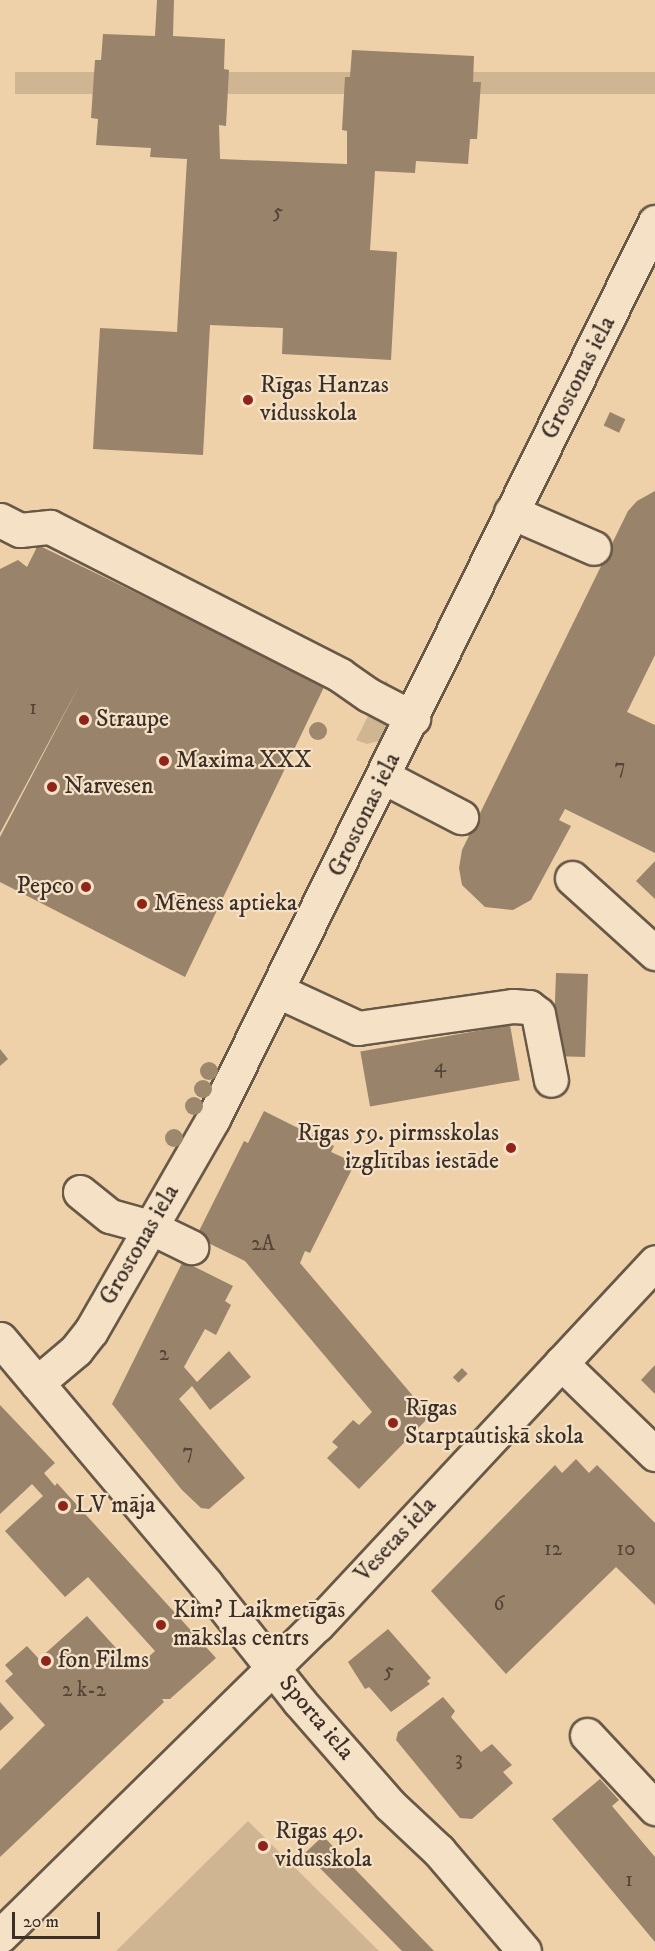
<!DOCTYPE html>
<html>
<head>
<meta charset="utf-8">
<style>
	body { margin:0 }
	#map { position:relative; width:655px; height:1951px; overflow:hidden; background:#eed1a8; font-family:"IM FELL DW Pica",serif }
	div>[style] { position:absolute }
	.green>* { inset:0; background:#d0b592; transform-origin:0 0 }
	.building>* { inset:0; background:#99836a; transform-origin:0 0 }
	.roads { filter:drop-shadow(2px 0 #685847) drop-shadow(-2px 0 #685847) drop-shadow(0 2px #685847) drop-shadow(0 -2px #685847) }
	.minor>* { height:33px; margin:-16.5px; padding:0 16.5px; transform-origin:16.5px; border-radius:16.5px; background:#f4e1c6 }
	.trees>* { width:18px; height:18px; margin:-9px; border-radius:50%; background:#9d876d }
	.dots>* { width:16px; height:16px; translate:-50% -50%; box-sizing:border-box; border:3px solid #f4e1c6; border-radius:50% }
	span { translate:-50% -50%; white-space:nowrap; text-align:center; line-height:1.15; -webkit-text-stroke:4.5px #f4e1c6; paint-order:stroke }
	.number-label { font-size:21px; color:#534438 }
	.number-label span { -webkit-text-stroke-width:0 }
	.street-label { font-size:24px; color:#3c2f27 }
	.poi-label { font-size:24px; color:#3c2f27 }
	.left { translate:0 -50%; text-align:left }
	.right { translate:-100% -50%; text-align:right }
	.scale { position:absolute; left:12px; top:1912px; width:88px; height:27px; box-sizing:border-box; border:3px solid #3c2f27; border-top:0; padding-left:8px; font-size:18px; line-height:21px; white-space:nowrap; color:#3c2f27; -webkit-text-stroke:4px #f4e1c6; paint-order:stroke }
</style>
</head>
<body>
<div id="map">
	<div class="green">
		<i style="left:655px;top:72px;width:22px;height:640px;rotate:90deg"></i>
		<i style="clip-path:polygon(386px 680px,399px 702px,379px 741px,367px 744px,356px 740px)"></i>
		<i style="clip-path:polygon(248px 1821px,379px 1951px,116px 1951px)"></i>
	</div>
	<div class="building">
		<i style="clip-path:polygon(157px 0,174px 0,173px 36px,225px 39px,224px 69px,229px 70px,226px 126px,219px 125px,220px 159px,347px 164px,347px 131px,342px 130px,345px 77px,350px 77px,352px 50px,474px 56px,473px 82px,481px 82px,477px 139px,470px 139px,468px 164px,416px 161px,415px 173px,375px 171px,370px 250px,397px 252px,391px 360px,282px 354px,283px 328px,210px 325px,203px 455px,93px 449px,100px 328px,177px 332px,187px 159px,150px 157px,151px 148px,96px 145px,98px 119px,91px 118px,95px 60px,101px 60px,103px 34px,155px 36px)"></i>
		<i style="left:610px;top:412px;width:17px;height:15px;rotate:25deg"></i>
		<i style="clip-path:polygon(655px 491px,655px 655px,627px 712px,655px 725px,655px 853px,565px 809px,559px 820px,571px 826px,531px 900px,513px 910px,485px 907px,462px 885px,459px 868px,462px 850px,628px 511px,637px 501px)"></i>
		<i style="clip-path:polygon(38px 545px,325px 685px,185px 977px,0 882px,0 837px,81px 682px,0 833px,0 569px,18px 560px,27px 567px)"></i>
		<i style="clip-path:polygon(655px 861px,655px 899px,636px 881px)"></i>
		<i style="left:556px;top:973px;width:32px;height:83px;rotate:2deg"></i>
		<i style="left:510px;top:1025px;width:56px;height:152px;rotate:80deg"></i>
		<i style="clip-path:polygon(0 1049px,8px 1059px,0 1066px)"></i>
		<i style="clip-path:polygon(264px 1111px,334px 1146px,331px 1152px,355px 1163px,310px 1253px,305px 1251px,300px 1263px,430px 1416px,359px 1489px,327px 1458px,338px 1447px,332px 1442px,353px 1420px,359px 1425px,372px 1412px,245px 1261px,196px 1237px,244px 1141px,248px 1143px)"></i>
		<i style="clip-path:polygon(183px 1261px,233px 1286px,225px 1301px,231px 1305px,216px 1335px,205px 1329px,184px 1367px,197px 1382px,229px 1351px,251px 1377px,210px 1410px,192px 1386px,179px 1399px,245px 1478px,209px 1509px,201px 1508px,182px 1490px,112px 1404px)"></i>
		<i style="clip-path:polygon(655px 1365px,655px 1394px,641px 1380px)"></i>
		<i style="left:462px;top:1368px;width:8px;height:13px;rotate:45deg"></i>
		<i style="clip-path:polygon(0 1405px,55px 1463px,44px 1473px,55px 1486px,57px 1483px,216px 1658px,170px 1699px,162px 1699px,164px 1702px,0 1857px,0 1770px,45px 1725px,5px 1681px,13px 1674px,5px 1665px,27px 1646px,39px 1659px,87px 1616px,135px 1669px,155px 1651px,88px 1577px,65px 1597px,5px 1531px,43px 1496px,32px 1484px,0 1514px)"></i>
		<i style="clip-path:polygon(576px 1459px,589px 1473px,597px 1465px,655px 1523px,655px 1605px,616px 1567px,506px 1674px,431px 1591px,555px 1465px,562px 1473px)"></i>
		<i style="clip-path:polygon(388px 1629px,431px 1678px,427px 1681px,430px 1684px,391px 1712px,369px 1687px,365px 1689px,348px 1662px)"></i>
		<i style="clip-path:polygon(443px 1697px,455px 1711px,451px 1717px,481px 1752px,492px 1744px,512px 1765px,503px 1772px,513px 1783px,472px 1819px,460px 1818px,396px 1740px,398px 1732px)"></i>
		<i style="clip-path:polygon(0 1702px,14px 1718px,0 1731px)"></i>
		<i style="clip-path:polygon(600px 1779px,619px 1800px,612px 1806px,655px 1857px,655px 1942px,552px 1819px)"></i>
		<i style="clip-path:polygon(323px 1836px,434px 1951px,402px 1951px,305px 1853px)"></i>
	</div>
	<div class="roads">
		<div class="minor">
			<i style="left:511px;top:512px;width:90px;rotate:23.4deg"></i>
			<i style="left:0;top:520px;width:22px;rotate:27deg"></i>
			<i style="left:20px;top:530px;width:30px;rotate:-6deg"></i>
			<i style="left:50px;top:527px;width:326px;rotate:27deg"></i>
			<i style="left:340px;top:675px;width:35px;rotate:35deg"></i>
			<i style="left:369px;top:695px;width:50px;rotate:27.6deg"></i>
			<i style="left:384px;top:777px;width:87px;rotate:27.5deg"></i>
			<i style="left:572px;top:878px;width:112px;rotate:42.1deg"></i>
			<i style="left:278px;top:991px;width:88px;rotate:24.8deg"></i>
			<i style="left:358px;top:1028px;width:157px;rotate:-8.1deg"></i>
			<i style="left:513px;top:1006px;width:16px;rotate:4deg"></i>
			<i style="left:529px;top:1007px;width:11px;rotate:38deg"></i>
			<i style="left:538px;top:1014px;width:67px;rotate:78.9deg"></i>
			<i style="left:80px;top:1192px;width:38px;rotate:39deg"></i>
			<i style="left:110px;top:1216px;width:41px;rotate:15.4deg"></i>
			<i style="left:150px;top:1227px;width:46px;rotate:26deg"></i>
			<i style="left:0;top:1339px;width:320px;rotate:49.9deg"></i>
			<i style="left:206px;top:1584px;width:149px;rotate:51.5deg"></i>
			<i style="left:299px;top:1701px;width:138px;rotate:48.8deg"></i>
			<i style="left:390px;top:1805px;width:67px;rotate:43.2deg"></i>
			<i style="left:439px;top:1851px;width:131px;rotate:49.6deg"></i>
			<i style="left:561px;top:1363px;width:131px;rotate:44.1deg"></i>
			<i style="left:37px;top:1383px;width:51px;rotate:-40.2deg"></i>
			<i style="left:76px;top:1350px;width:24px;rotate:-52deg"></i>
			<i style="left:91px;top:1331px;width:245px;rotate:-60.1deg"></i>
			<i style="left:213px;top:1119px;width:1000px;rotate:-63.77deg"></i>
			<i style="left:587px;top:1735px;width:100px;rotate:47deg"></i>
			<i style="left:0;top:1936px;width:444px;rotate:-44.5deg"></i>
			<i style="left:317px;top:1625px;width:496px;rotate:-47deg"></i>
		</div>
	</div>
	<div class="trees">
		<i style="left:318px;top:731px"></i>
		<i style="left:209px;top:1071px"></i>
		<i style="left:203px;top:1089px"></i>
		<i style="left:194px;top:1106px"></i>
		<i style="left:174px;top:1138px"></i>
	</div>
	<div class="dots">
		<i style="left:248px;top:400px;background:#8f2418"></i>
		<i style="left:84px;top:720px;background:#8f2418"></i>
		<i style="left:164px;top:761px;background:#8f2418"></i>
		<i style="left:52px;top:787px;background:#8f2418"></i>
		<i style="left:86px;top:887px;background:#8f2418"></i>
		<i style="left:142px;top:904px;background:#8f2418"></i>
		<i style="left:511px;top:1148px;background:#8f2418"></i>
		<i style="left:393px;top:1423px;background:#8f2418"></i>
		<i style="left:63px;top:1506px;background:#8f2418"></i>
		<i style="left:161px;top:1625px;background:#8f2418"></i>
		<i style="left:46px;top:1661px;background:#8f2418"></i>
		<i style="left:263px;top:1846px;background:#8f2418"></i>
	</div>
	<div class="number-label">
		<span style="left:278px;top:212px">5</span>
		<span style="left:33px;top:708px">1</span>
		<span style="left:620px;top:767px">7</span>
		<span style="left:440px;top:1066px">4</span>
		<span style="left:263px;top:1244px">2A</span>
		<span style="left:164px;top:1354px">2</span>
		<span style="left:188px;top:1452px">7</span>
		<span style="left:553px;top:1549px">12</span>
		<span style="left:626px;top:1549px">10</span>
		<span style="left:499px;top:1604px">6</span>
		<span style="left:389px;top:1671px">5</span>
		<span style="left:84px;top:1690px">2 k-2</span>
		<span style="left:459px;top:1759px">3</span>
		<span style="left:629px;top:1880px">1</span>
	</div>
	<div class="street-label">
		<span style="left:579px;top:378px;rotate:-63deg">Grostonas iela</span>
		<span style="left:365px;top:815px;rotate:-64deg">Grostonas iela</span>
		<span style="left:140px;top:1245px;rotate:-60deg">Grostonas iela</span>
		<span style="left:396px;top:1540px;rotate:-47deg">Vesetas iela</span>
		<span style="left:316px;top:1718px;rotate:50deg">Sporta iela</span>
	</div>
	<div class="poi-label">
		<span class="left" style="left:260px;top:400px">Rīgas Hanzas<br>vidusskola</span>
		<span class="left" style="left:96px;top:720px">Straupe</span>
		<span class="left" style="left:176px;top:761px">Maxima XXX</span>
		<span class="left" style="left:64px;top:787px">Narvesen</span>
		<span class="right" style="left:74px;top:887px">Pepco</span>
		<span class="left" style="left:154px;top:904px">Mēness aptieka</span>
		<span class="right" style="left:499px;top:1148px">Rīgas 59. pirmsskolas<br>izglītības iestāde</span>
		<span class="left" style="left:405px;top:1423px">Rīgas<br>Starptautiskā skola</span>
		<span class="left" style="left:75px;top:1506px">LV māja</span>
		<span class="left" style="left:173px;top:1625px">Kim? Laikmetīgās<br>mākslas centrs</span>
		<span class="left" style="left:58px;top:1661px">fon Films</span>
		<span class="left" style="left:275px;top:1846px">Rīgas 49.<br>vidusskola</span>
	</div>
	<div class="scale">20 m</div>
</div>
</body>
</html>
